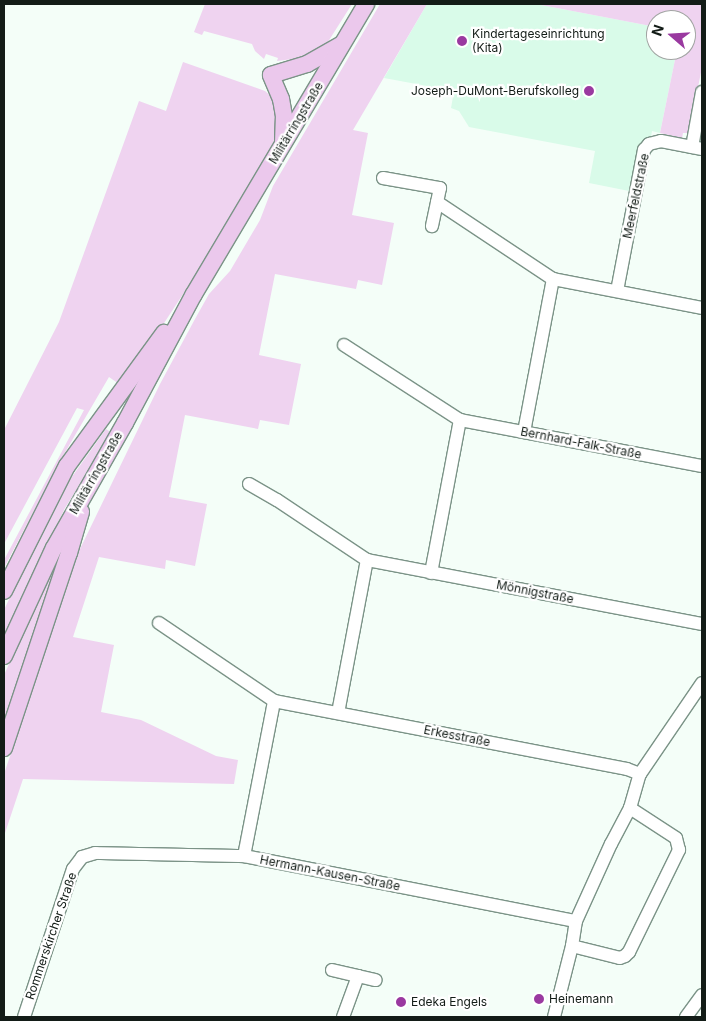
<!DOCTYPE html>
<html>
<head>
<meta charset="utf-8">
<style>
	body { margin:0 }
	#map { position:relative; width:706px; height:1021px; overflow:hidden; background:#f4fef8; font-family:Inter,sans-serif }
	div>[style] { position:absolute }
	.built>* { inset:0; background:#d9fbe9 }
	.green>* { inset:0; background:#efd3f0 }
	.roads { filter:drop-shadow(1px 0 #7b9387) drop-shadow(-1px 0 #7b9387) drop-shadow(0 1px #7b9387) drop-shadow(0 -1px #7b9387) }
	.minor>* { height:12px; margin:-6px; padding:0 6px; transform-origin:6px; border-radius:6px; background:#fff }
	.major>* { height:16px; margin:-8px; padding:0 8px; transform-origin:8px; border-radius:8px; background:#ebc8ec }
	.dots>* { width:14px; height:14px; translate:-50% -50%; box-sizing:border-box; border:2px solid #fff; border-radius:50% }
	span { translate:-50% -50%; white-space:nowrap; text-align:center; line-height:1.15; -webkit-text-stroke:4.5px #fff; paint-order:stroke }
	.poi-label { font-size:12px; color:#131c17 }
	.left { translate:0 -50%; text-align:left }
	.right { translate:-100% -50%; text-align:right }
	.street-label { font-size:12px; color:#131c17 }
	.frame { position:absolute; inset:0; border:5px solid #131c17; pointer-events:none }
	.north { position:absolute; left:646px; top:10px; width:50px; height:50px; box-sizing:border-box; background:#fff; border:1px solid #a1a4a2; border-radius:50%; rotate:289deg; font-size:14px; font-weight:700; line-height:20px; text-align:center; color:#131c17 }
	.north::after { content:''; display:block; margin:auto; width:18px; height:22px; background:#9a39a0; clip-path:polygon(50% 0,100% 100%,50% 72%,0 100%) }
</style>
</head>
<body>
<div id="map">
	<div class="built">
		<i style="clip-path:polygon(427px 4px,536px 4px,656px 27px,656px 50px,677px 50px,660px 133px,652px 131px,651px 137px,637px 151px,629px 191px,589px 183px,595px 151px,469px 127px,459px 111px,451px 108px,454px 91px,384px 78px)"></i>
	</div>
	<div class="green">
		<i style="clip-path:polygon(205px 4px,352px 4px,326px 45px,308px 57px,277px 61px,278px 58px,266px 54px,264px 59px,255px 51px,252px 44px,204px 31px,202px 35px,194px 32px)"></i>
		<i style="clip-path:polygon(380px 4px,427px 4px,353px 130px,368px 133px,352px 215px,394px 223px,382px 285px,358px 280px,356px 289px,275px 274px,259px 355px,301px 364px,289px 425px,260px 420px,258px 429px,185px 415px,169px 497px,207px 504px,195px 566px,166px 560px,165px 569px,99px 557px,73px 637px,114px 645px,101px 712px,141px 720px,216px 756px,238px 760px,234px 784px,23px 779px,4px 836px,4px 774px,79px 551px,160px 384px,195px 319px,209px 294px,230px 271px,260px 220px,273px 186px)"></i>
		<i style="clip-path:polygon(536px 4px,702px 4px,702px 67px,689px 133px,683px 133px,682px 138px,660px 133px,677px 50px,686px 50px,686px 20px,656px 20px,656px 27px)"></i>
		<i style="clip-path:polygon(183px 62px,265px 91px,280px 104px,276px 138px,193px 279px,147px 349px,119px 384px,109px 377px,60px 461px,4px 568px,4px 560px,84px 410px,77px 408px,4px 544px,4px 430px,59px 322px,139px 101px,166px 111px)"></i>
		<i style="clip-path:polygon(106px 429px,109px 431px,109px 438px,65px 508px,4px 637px,4px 610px,37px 540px,69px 481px)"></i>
		<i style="clip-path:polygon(60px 551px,62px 551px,4px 723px,4px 675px)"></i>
	</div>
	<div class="roads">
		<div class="minor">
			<i style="left:692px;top:147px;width:56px;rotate:-79.7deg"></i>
			<i style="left:383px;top:178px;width:58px;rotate:10deg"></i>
			<i style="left:440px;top:188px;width:39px;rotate:102deg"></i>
			<i style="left:437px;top:202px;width:139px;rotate:33.6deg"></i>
			<i style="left:617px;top:291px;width:144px;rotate:-79.2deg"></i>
			<i style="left:644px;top:150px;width:8px;rotate:-50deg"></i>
			<i style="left:649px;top:144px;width:12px;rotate:-14deg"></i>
			<i style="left:661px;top:141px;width:42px;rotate:11deg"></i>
			<i style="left:344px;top:345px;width:138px;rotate:32.9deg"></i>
			<i style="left:524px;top:432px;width:156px;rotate:-79.3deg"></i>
			<i style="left:553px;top:279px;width:152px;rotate:11deg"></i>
			<i style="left:249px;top:484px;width:32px;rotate:30deg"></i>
			<i style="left:277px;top:500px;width:108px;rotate:33.7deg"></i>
			<i style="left:431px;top:573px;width:156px;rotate:-79.3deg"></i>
			<i style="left:460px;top:420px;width:246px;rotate:10.8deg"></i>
			<i style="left:159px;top:623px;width:139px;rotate:34.1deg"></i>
			<i style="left:274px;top:701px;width:359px;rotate:10.9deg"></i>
			<i style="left:627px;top:769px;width:14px;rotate:21deg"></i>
			<i style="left:338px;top:713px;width:156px;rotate:-79.3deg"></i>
			<i style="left:367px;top:560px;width:341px;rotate:10.8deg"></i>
			<i style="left:244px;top:856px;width:158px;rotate:-79deg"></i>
			<i style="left:572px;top:946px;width:49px;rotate:14deg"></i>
			<i style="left:620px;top:958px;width:5px;rotate:-22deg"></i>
			<i style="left:625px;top:956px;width:6px;rotate:-45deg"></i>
			<i style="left:629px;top:952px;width:114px;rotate:-63.9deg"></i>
			<i style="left:679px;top:850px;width:12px;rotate:-104deg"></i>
			<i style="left:676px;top:838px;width:55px;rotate:-146.9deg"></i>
			<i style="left:332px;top:970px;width:27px;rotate:13deg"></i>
			<i style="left:358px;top:976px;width:44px;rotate:110.1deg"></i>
			<i style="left:358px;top:976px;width:18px;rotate:13deg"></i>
			<i style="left:24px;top:1017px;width:156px;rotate:-71.7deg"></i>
			<i style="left:73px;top:869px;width:15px;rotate:-53deg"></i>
			<i style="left:82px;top:857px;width:14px;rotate:-17deg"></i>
			<i style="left:95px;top:853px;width:149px;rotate:1.2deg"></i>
			<i style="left:244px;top:856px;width:338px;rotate:11.1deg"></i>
			<i style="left:554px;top:1017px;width:73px;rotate:-75.8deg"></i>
			<i style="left:572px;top:946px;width:25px;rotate:-81deg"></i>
			<i style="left:576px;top:921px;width:85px;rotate:-65.6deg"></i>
			<i style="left:611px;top:844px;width:41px;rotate:-62.2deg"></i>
			<i style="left:630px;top:808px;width:35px;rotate:-74deg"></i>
			<i style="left:640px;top:774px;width:110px;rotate:-55.7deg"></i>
			<i style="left:686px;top:1017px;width:27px;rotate:-54deg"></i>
		</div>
		<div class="major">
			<i style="left:283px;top:143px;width:27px;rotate:-88deg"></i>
			<i style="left:284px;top:116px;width:17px;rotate:-100deg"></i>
			<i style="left:281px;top:99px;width:26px;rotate:-113deg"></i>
			<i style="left:271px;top:75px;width:38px;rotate:-17deg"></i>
			<i style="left:307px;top:64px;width:40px;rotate:-29.7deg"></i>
			<i style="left:4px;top:591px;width:140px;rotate:-63.3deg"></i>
			<i style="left:67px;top:466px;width:165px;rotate:-53.9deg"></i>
			<i style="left:4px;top:656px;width:119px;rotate:-65.2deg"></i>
			<i style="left:54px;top:548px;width:144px;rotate:-60.4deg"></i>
			<i style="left:125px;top:423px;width:146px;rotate:-61.9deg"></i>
			<i style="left:194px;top:294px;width:337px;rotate:-59.3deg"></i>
			<i style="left:4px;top:748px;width:206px;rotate:-71.6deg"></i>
			<i style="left:69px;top:553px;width:43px;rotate:-73.7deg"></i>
		</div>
	</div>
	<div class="dots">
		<i style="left:462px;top:41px;background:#9a39a0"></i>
		<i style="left:589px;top:91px;background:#9a39a0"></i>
		<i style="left:539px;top:999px;background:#9a39a0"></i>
		<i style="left:401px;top:1002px;background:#9a39a0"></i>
	</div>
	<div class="poi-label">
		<span class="left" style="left:472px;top:41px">Kindertageseinrichtung<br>(Kita)</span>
		<span class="right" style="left:579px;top:91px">Joseph-DuMont-Berufskolleg</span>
		<span class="left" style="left:549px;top:999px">Heinemann</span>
		<span class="left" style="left:411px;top:1002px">Edeka Engels</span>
	</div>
	<div class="street-label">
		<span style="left:296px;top:123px;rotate:-59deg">Militärringstraße</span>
		<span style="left:636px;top:196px;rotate:-78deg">Meerfeldstraße</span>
		<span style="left:581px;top:443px;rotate:11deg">Bernhard-Falk-Straße</span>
		<span style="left:96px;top:473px;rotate:-60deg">Militärringstraße</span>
		<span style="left:535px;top:592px;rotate:11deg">Mönnigstraße</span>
		<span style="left:457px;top:736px;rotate:11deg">Erkesstraße</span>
		<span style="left:330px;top:873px;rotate:11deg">Hermann-Kausen-Straße</span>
		<span style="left:51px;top:936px;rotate:-71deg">Rommerskircher Straße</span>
	</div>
	<div class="frame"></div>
	<div class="north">N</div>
</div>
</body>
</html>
